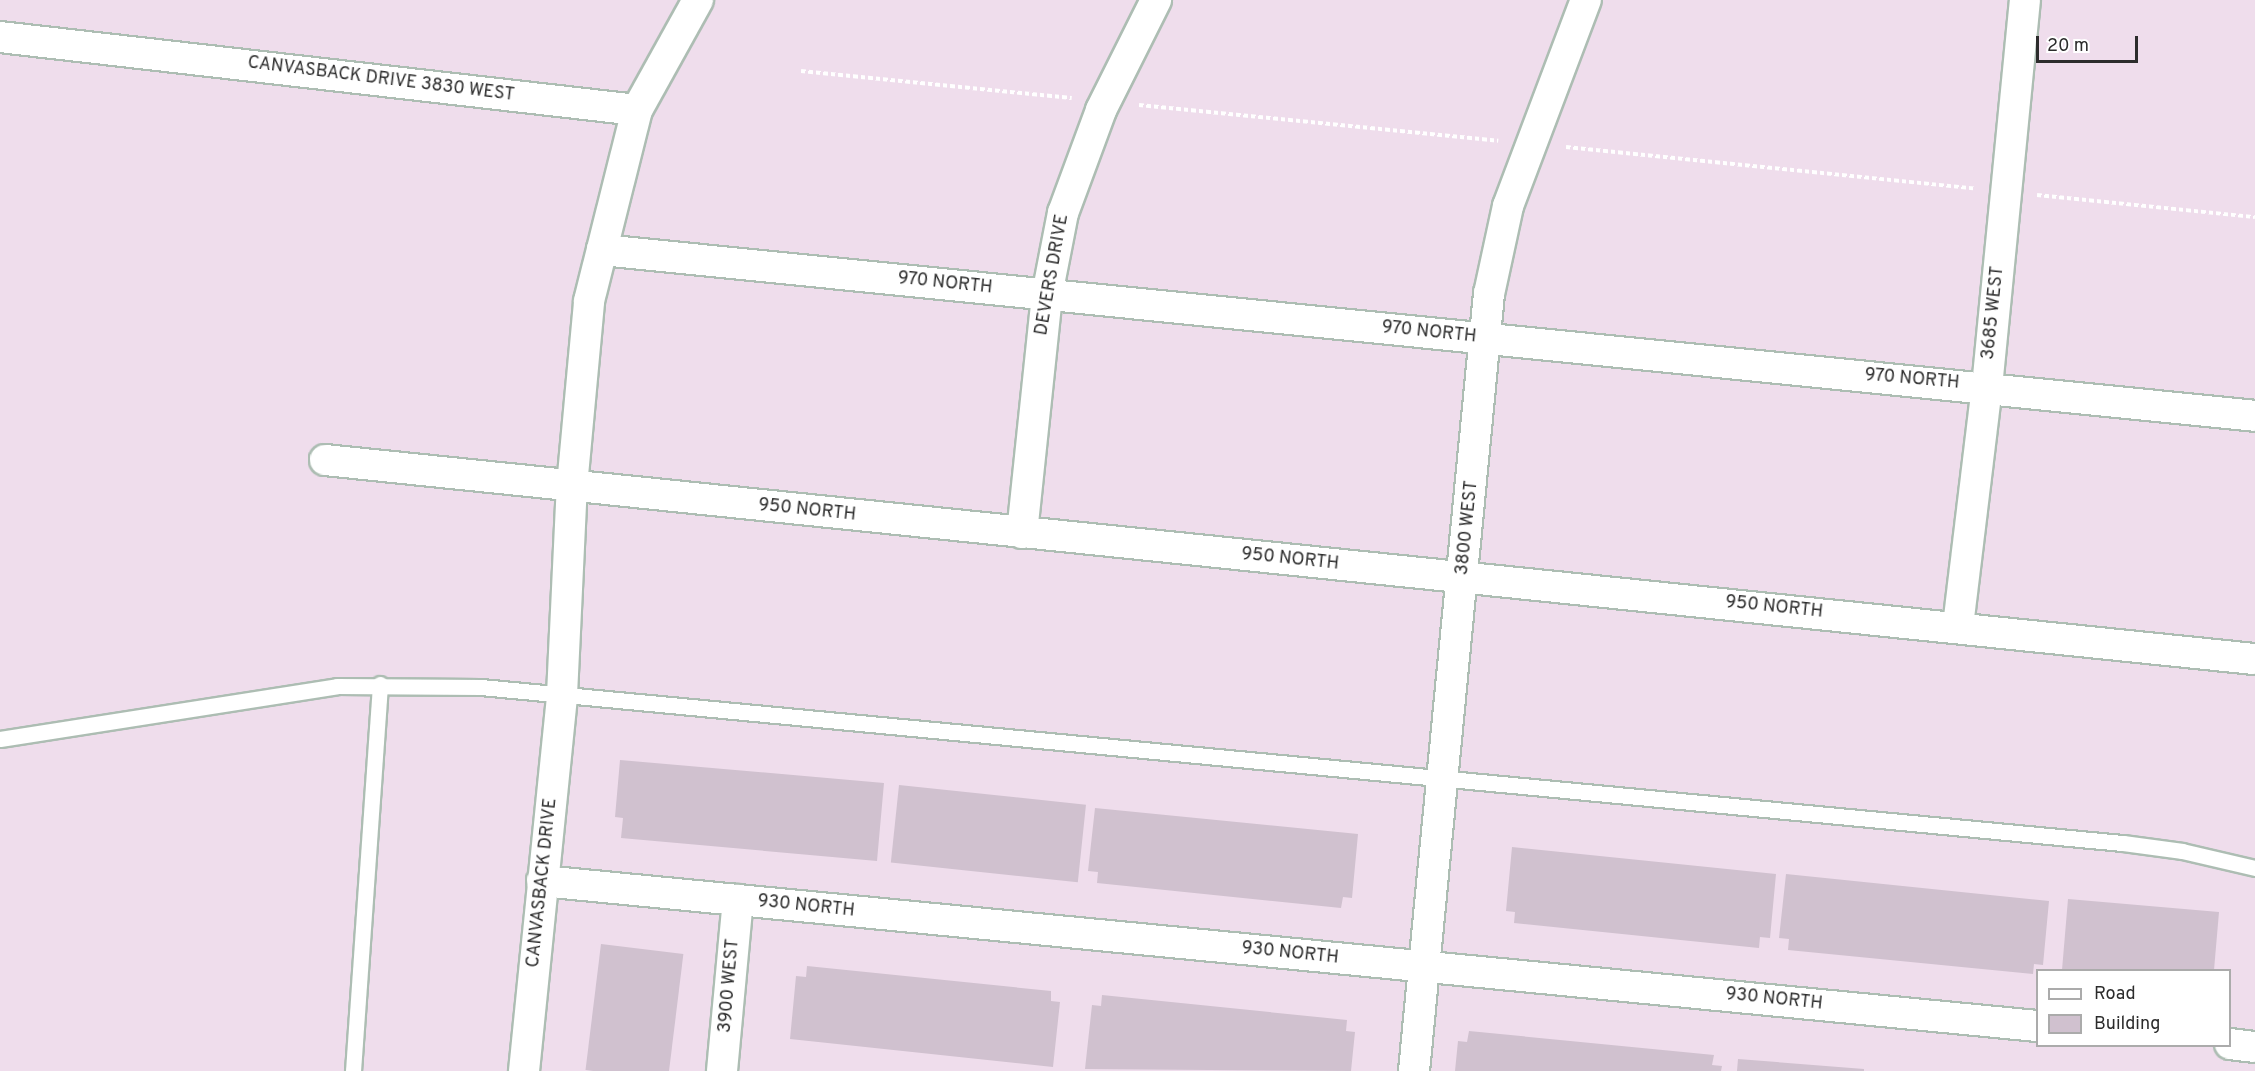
<!DOCTYPE html>
<html>
<head>
<meta charset="utf-8">
<style>
	body { margin:0 }
	#map { position:relative; width:2255px; height:1071px; overflow:hidden; background:#efddec; font-family:Overpass,sans-serif }
	div>[style] { position:absolute }
	.building>* { inset:0; background:#d0c1cf; transform-origin:0 0 }
	.path>* { height:4px; margin-top:-2px; transform-origin:0; background:repeating-linear-gradient(90deg,#fff 0 4.5px,transparent 0 7.5px) }
	.roads { filter:drop-shadow(2px 0 #adbdb3) drop-shadow(-2px 0 #adbdb3) drop-shadow(0 2px #adbdb3) drop-shadow(0 -2px #adbdb3) }
	.service>* { height:15px; margin:-7.5px; padding:0 7.5px; transform-origin:7.5px; border-radius:7.5px; background:#fff }
	.minor>* { height:30px; margin:-15px; padding:0 15px; transform-origin:15px; border-radius:15px; background:#fff }
	span { translate:-50% -50%; white-space:nowrap; text-align:center; line-height:1.15; -webkit-text-stroke:4.5px #fff; paint-order:stroke }
	.street-label { font-size:18px; color:#2c2c2c }
	.legend { position:absolute; left:2036px; top:969px; width:195px; height:78px; box-sizing:border-box; background:#fff; border:2px solid #ababab; margin:0; padding:8px 10px; list-style:none; font-size:18px; color:#2c2c2c }
	.legend li { display:flex; align-items:center; gap:12px; height:30px }
	.legend b { width:30px; border:2px solid #ababab }
	.scale { position:absolute; left:2036px; top:36px; width:102px; height:27px; box-sizing:border-box; border:3px solid #2c2c2c; border-top:0; padding-left:8px; font-size:18px; line-height:21px; white-space:nowrap; color:#2c2c2c; -webkit-text-stroke:4px #fff; paint-order:stroke }
</style>
</head>
<body>
<div id="map">
	<div class="building">
		<i style="clip-path:polygon(620px 760px,884px 783px,877px 861px,621px 838px,623px 818px,615px 817px)"></i>
		<i style="left:899px;top:785px;width:188px;height:78px;rotate:6deg"></i>
		<i style="clip-path:polygon(1095px 808px,1358px 834px,1352px 898px,1343px 897px,1341px 908px,1097px 883px,1098px 872px,1088px 871px)"></i>
		<i style="clip-path:polygon(1512px 847px,1776px 874px,1770px 938px,1760px 937px,1759px 948px,1514px 923px,1515px 912px,1506px 911px)"></i>
		<i style="clip-path:polygon(1786px 874px,2049px 901px,2043px 965px,2034px 964px,2033px 974px,1788px 950px,1789px 939px,1779px 938px)"></i>
		<i style="clip-path:polygon(2068px 899px,2219px 912px,2214px 970px,2062px 970px)"></i>
		<i style="left:601px;top:944px;width:83px;height:127px;rotate:7deg"></i>
		<i style="clip-path:polygon(807px 966px,1051px 991px,1051px 1001px,1060px 1002px,1053px 1067px,790px 1039px,796px 976px,806px 977px)"></i>
		<i style="clip-path:polygon(1102px 995px,1347px 1020px,1346px 1031px,1355px 1032px,1351px 1071px,1085px 1069px,1092px 1005px,1101px 1006px)"></i>
		<i style="clip-path:polygon(1469px 1031px,1714px 1055px,1712px 1065px,1722px 1066px,1721px 1071px,1455px 1071px,1458px 1041px,1467px 1042px)"></i>
		<i style="clip-path:polygon(1738px 1059px,1864px 1069px,1864px 1071px,1737px 1071px)"></i>
	</div>
	<div class="path">
		<i style="left:801px;top:71px;width:272px;rotate:5.7deg"></i>
		<i style="left:1139px;top:105px;width:361px;rotate:5.7deg"></i>
		<i style="left:1566px;top:147px;width:412px;rotate:5.8deg"></i>
		<i style="left:2037px;top:195px;width:219px;rotate:5.8deg"></i>
	</div>
	<div class="roads">
		<div class="service">
			<i style="left:0;top:739px;width:341px;rotate:-8.9deg"></i>
			<i style="left:337px;top:686px;width:144px;rotate:0.4deg"></i>
			<i style="left:481px;top:687px;width:1649px;rotate:5.43deg"></i>
			<i style="left:2123px;top:843px;width:60px;rotate:7.7deg"></i>
			<i style="left:2182px;top:851px;width:75px;rotate:13.1deg"></i>
			<i style="left:353px;top:1071px;width:388px;rotate:-86deg"></i>
		</div>
		<div class="minor">
			<i style="left:0;top:37px;width:641px;rotate:6.54deg"></i>
			<i style="left:637px;top:110px;width:126px;rotate:-61deg"></i>
			<i style="left:602px;top:250px;width:1661px;rotate:5.73deg"></i>
			<i style="left:325px;top:460px;width:1940px;rotate:5.89deg"></i>
			<i style="left:1022px;top:533px;width:239px;rotate:-84deg"></i>
			<i style="left:1047px;top:295px;width:84px;rotate:-79deg"></i>
			<i style="left:1063px;top:213px;width:110px;rotate:-69.7deg"></i>
			<i style="left:1101px;top:110px;width:123px;rotate:-63.4deg"></i>
			<i style="left:1958px;top:626px;width:241px;rotate:-83.1deg"></i>
			<i style="left:1987px;top:387px;width:389px;rotate:-84.4deg"></i>
			<i style="left:542px;top:881px;width:1503px;rotate:5.54deg"></i>
			<i style="left:2230px;top:1044px;width:25px;rotate:7deg"></i>
			<i style="left:524px;top:1071px;width:378px;rotate:-84.2deg"></i>
			<i style="left:562px;top:695px;width:209px;rotate:-87.3deg"></i>
			<i style="left:572px;top:486px;width:186px;rotate:-84.7deg"></i>
			<i style="left:589px;top:301px;width:197px;rotate:-75.9deg"></i>
			<i style="left:722px;top:1071px;width:172px;rotate:-84.7deg"></i>
			<i style="left:1414px;top:1071px;width:781px;rotate:-84.49deg"></i>
			<i style="left:1489px;top:294px;width:90px;rotate:-77.8deg"></i>
			<i style="left:1508px;top:206px;width:220px;rotate:-69.3deg"></i>
		</div>
	</div>
	<div class="street-label">
		<span style="left:381px;top:80px;rotate:7deg">CANVASBACK DRIVE 3830 WEST</span>
		<span style="left:1053px;top:275px;rotate:-80deg">DEVERS DRIVE</span>
		<span style="left:945px;top:284px;rotate:6deg">970 NORTH</span>
		<span style="left:1994px;top:313px;rotate:-84deg">3685 WEST</span>
		<span style="left:1429px;top:333px;rotate:6deg">970 NORTH</span>
		<span style="left:1912px;top:380px;rotate:5deg">970 NORTH</span>
		<span style="left:807px;top:511px;rotate:6deg">950 NORTH</span>
		<span style="left:1468px;top:528px;rotate:-84deg">3800 WEST</span>
		<span style="left:1290px;top:560px;rotate:6deg">950 NORTH</span>
		<span style="left:1774px;top:608px;rotate:6deg">950 NORTH</span>
		<span style="left:543px;top:883px;rotate:-84deg">CANVASBACK DRIVE</span>
		<span style="left:806px;top:907px;rotate:6deg">930 NORTH</span>
		<span style="left:1290px;top:954px;rotate:6deg">930 NORTH</span>
		<span style="left:730px;top:986px;rotate:-85deg">3900 WEST</span>
		<span style="left:1774px;top:1000px;rotate:6deg">930 NORTH</span>
	</div>
	<ul class="legend">
	<li><b style="height:8px;background:#fff"></b>Road</li>
	<li><b style="height:16px;background:#d0c1cf"></b>Building</li>
	</ul>
	<div class="scale">20 m</div>
</div>
</body>
</html>
